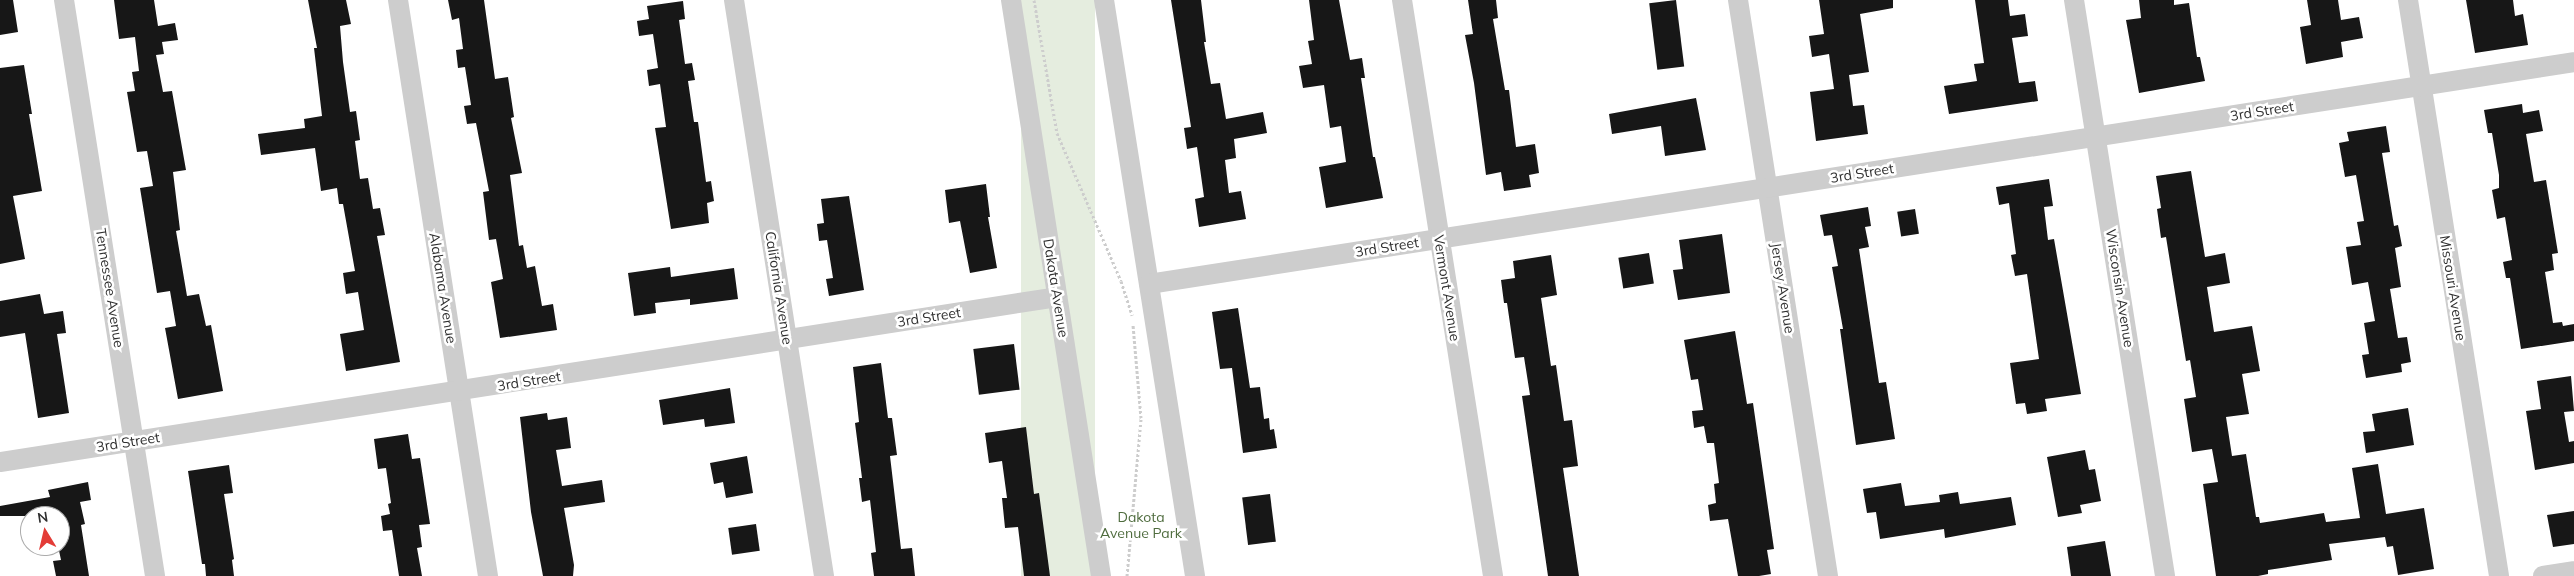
<!DOCTYPE html>
<html>
<head>
<meta charset="utf-8">
<style>
	body { margin:0 }
	#map { position:relative; width:2574px; height:576px; overflow:hidden; background:#fff; font-family:Mulish,sans-serif }
	div>[style] { position:absolute }
	.green>* { inset:0; background:#e5eddf; transform-origin:0 0 }
	.building>* { inset:0; background:#171717; transform-origin:0 0 }
	.path>* { height:3px; margin-top:-1.5px; transform-origin:0; background:repeating-linear-gradient(90deg,#cdcdcd 0 2.5px,transparent 0 5px) }
	.minor>* { height:20px; margin:-10px; padding:0 10px; transform-origin:10px; border-radius:10px; background:#cdcdcd }
	span { translate:-50% -50%; white-space:nowrap; text-align:center; line-height:1.15; -webkit-text-stroke:5px #fff; paint-order:stroke }
	.street-label { font-size:14px; color:#303030 }
	.park-label { font-size:14px; color:#4f6c3e }
	.north { position:absolute; left:20px; top:506px; width:50px; height:50px; box-sizing:border-box; background:#fff; border:1px solid #acacac; border-radius:50%; rotate:351deg; font-size:14px; font-weight:700; line-height:20px; text-align:center; color:#303030 }
	.north::after { content:''; display:block; margin:auto; width:18px; height:22px; background:#e33c37; clip-path:polygon(50% 0,100% 100%,50% 72%,0 100%) }
</style>
</head>
<body>
<div id="map">
	<div class="green">
		<i style="left:1021px;top:0;width:74px;height:583px"></i>
	</div>
	<div class="building">
		<i style="clip-path:polygon(0 0,13px 0,18px 32px,0 35px)"></i>
		<i style="clip-path:polygon(114px 0,154px 0,158px 26px,175px 23px,178px 40px,162px 42px,164px 54px,156px 55px,163px 92px,172px 91px,186px 170px,173px 172px,180px 230px,176px 231px,187px 296px,199px 294px,206px 326px,211px 325px,223px 391px,178px 399px,165px 328px,176px 326px,170px 291px,157px 293px,140px 188px,153px 186px,147px 151px,137px 152px,127px 92px,135px 91px,132px 72px,139px 71px,135px 37px,119px 39px)"></i>
		<i style="clip-path:polygon(308px 0,346px 0,351px 24px,340px 26px,343px 62px,350px 112px,356px 111px,360px 140px,355px 141px,360px 179px,368px 178px,373px 209px,380px 208px,385px 235px,377px 236px,400px 362px,346px 371px,340px 334px,364px 330px,358px 292px,346px 294px,343px 273px,355px 271px,343px 204px,339px 204px,337px 188px,321px 191px,315px 148px,261px 155px,258px 134px,305px 128px,304px 119px,322px 116px,314px 48px,317px 48px)"></i>
		<i style="clip-path:polygon(448px 0,484px 0,495px 79px,508px 77px,514px 117px,511px 118px,522px 173px,510px 175px,519px 246px,523px 245px,527px 268px,535px 266px,542px 306px,553px 304px,557px 330px,500px 338px,491px 282px,503px 279px,496px 239px,489px 240px,483px 192px,489px 191px,476px 123px,467px 124px,464px 106px,471px 105px,465px 67px,458px 68px,456px 50px,463px 49px,459px 18px,452px 20px)"></i>
		<i style="clip-path:polygon(1171px 0,1201px 0,1206px 42px,1204px 42px,1211px 84px,1220px 83px,1226px 119px,1263px 112px,1267px 133px,1234px 139px,1236px 158px,1225px 160px,1229px 193px,1241px 191px,1246px 219px,1199px 227px,1195px 199px,1204px 197px,1197px 147px,1187px 149px,1184px 128px,1191px 127px)"></i>
		<i style="clip-path:polygon(1309px 0,1339px 0,1350px 60px,1362px 58px,1365px 78px,1361px 78px,1373px 157px,1375px 157px,1383px 198px,1326px 208px,1319px 167px,1346px 162px,1341px 126px,1330px 128px,1324px 85px,1303px 88px,1299px 66px,1312px 64px,1308px 41px,1314px 40px)"></i>
		<i style="clip-path:polygon(1468px 0,1496px 0,1498px 18px,1493px 19px,1505px 90px,1509px 90px,1516px 147px,1535px 144px,1539px 173px,1529px 175px,1531px 187px,1504px 191px,1501px 172px,1486px 175px,1474px 83px,1465px 35px,1473px 34px)"></i>
		<i style="left:1676px;top:0;width:67px;height:27px;rotate:83deg"></i>
		<i style="clip-path:polygon(1819px 0,1893px 0,1893px 8px,1860px 14px,1869px 72px,1849px 75px,1853px 106px,1864px 105px,1868px 134px,1816px 141px,1810px 92px,1834px 89px,1829px 54px,1812px 57px,1809px 36px,1824px 34px)"></i>
		<i style="clip-path:polygon(1975px 0,2008px 0,2010px 16px,2025px 14px,2028px 36px,2012px 38px,2019px 83px,2035px 81px,2038px 101px,1949px 114px,1944px 86px,1977px 81px,1974px 64px,1984px 63px)"></i>
		<i style="clip-path:polygon(2139px 0,2174px 0,2174px 5px,2189px 3px,2197px 57px,2200px 57px,2205px 81px,2139px 93px,2126px 20px,2141px 18px)"></i>
		<i style="clip-path:polygon(2307px 0,2338px 0,2341px 20px,2359px 17px,2363px 38px,2341px 42px,2343px 57px,2306px 64px,2300px 27px,2311px 25px)"></i>
		<i style="clip-path:polygon(2466px 0,2513px 0,2515px 16px,2523px 14px,2528px 45px,2475px 53px)"></i>
		<i style="clip-path:polygon(683px 1px,685px 19px,679px 20px,685px 64px,692px 63px,695px 80px,688px 81px,694px 122px,698px 122px,706px 182px,711px 181px,714px 201px,707px 203px,709px 223px,671px 229px,655px 128px,666px 127px,660px 84px,649px 86px,647px 70px,658px 68px,653px 34px,639px 36px,637px 21px,649px 19px,647px 6px)"></i>
		<i style="clip-path:polygon(24px 65px,32px 114px,29px 114px,42px 191px,13px 196px,25px 259px,0 264px,0 68px)"></i>
		<i style="clip-path:polygon(1696px 98px,1706px 150px,1665px 156px,1661px 126px,1612px 134px,1609px 114px)"></i>
		<i style="clip-path:polygon(2522px 104px,2523px 113px,2539px 110px,2543px 131px,2526px 134px,2534px 182px,2546px 180px,2558px 253px,2552px 254px,2554px 270px,2545px 272px,2553px 323px,2562px 322px,2563px 326px,2574px 324px,2574px 341px,2521px 349px,2510px 278px,2506px 278px,2503px 262px,2512px 260px,2505px 217px,2497px 219px,2492px 190px,2499px 188px,2499px 175px,2492px 133px,2488px 133px,2484px 110px)"></i>
		<i style="clip-path:polygon(2386px 126px,2390px 152px,2382px 153px,2394px 226px,2398px 225px,2402px 246px,2395px 248px,2401px 287px,2390px 289px,2398px 338px,2407px 337px,2411px 362px,2401px 364px,2402px 372px,2366px 378px,2362px 355px,2369px 354px,2364px 323px,2375px 321px,2368px 282px,2352px 285px,2346px 247px,2361px 245px,2357px 222px,2364px 221px,2356px 175px,2345px 177px,2339px 143px,2349px 141px,2347px 132px)"></i>
		<i style="clip-path:polygon(2191px 171px,2205px 257px,2225px 253px,2230px 283px,2207px 287px,2214px 332px,2252px 326px,2260px 371px,2242px 374px,2249px 414px,2226px 417px,2232px 456px,2246px 454px,2256px 517px,2259px 517px,2260px 523px,2324px 513px,2326px 522px,2360px 518px,2352px 468px,2378px 464px,2386px 514px,2424px 508px,2434px 569px,2398px 575px,2393px 546px,2387px 547px,2385px 537px,2329px 544px,2332px 560px,2268px 570px,2268px 574px,2258px 576px,2216px 576px,2203px 484px,2218px 482px,2212px 449px,2192px 452px,2184px 399px,2196px 397px,2190px 360px,2186px 361px,2166px 237px,2161px 238px,2157px 209px,2161px 208px,2156px 176px)"></i>
		<i style="clip-path:polygon(2049px 179px,2053px 206px,2044px 207px,2048px 240px,2054px 239px,2081px 394px,2045px 399px,2047px 411px,2027px 414px,2025px 403px,2016px 404px,2010px 363px,2039px 359px,2027px 274px,2015px 276px,2011px 255px,2016px 254px,2009px 203px,1999px 205px,1996px 187px)"></i>
		<i style="clip-path:polygon(986px 184px,990px 217px,988px 217px,997px 268px,970px 273px,960px 221px,949px 223px,945px 190px)"></i>
		<i style="clip-path:polygon(849px 196px,864px 290px,829px 296px,826px 279px,833px 278px,827px 240px,819px 241px,817px 224px,824px 223px,821px 199px)"></i>
		<i style="clip-path:polygon(1868px 207px,1871px 226px,1865px 227px,1869px 247px,1859px 249px,1879px 383px,1886px 382px,1895px 439px,1856px 445px,1840px 329px,1843px 329px,1832px 267px,1838px 266px,1832px 235px,1824px 236px,1820px 215px)"></i>
		<i style="left:1915px;top:209px;width:25px;height:18px;rotate:81deg"></i>
		<i style="clip-path:polygon(1722px 234px,1730px 293px,1678px 300px,1673px 270px,1683px 269px,1679px 240px)"></i>
		<i style="left:1649px;top:253px;width:31px;height:31px;rotate:81deg"></i>
		<i style="clip-path:polygon(1551px 255px,1557px 295px,1541px 298px,1551px 366px,1556px 365px,1564px 421px,1572px 420px,1578px 466px,1563px 468px,1579px 576px,1548px 576px,1522px 396px,1530px 395px,1524px 357px,1515px 358px,1507px 303px,1504px 303px,1501px 280px,1515px 278px,1513px 261px)"></i>
		<i style="clip-path:polygon(670px 267px,671px 277px,734px 268px,738px 299px,690px 305px,690px 299px,655px 303px,656px 313px,634px 316px,628px 273px)"></i>
		<i style="clip-path:polygon(40px 294px,44px 314px,63px 311px,66px 333px,57px 334px,69px 413px,38px 418px,25px 333px,0 337px,0 301px)"></i>
		<i style="clip-path:polygon(1238px 308px,1250px 388px,1260px 387px,1264px 419px,1269px 418px,1270px 430px,1274px 429px,1277px 448px,1243px 453px,1232px 368px,1220px 369px,1212px 312px)"></i>
		<i style="clip-path:polygon(1735px 331px,1747px 404px,1753px 403px,1774px 549px,1767px 550px,1771px 574px,1759px 576px,1738px 576px,1728px 519px,1710px 521px,1708px 505px,1716px 503px,1714px 484px,1719px 483px,1714px 443px,1707px 443px,1704px 426px,1694px 428px,1692px 411px,1703px 410px,1698px 379px,1691px 380px,1684px 340px)"></i>
		<i style="left:1014px;top:344px;width:46px;height:41px;rotate:83deg"></i>
		<i style="clip-path:polygon(881px 363px,888px 418px,892px 418px,897px 455px,890px 456px,901px 549px,912px 548px,915px 576px,874px 576px,871px 553px,876px 552px,870px 500px,862px 502px,859px 478px,862px 478px,855px 423px,859px 422px,853px 367px)"></i>
		<i style="clip-path:polygon(2571px 376px,2574px 411px,2564px 412px,2569px 442px,2574px 441px,2574px 463px,2535px 470px,2526px 411px,2541px 409px,2537px 381px)"></i>
		<i style="clip-path:polygon(730px 388px,735px 423px,705px 427px,704px 419px,663px 425px,659px 400px)"></i>
		<i style="clip-path:polygon(2408px 408px,2414px 445px,2366px 453px,2363px 432px,2375px 431px,2372px 414px)"></i>
		<i style="clip-path:polygon(547px 413px,548px 420px,567px 417px,571px 448px,556px 450px,562px 486px,602px 480px,605px 502px,564px 508px,574px 565px,573px 576px,543px 576px,531px 512px,520px 417px)"></i>
		<i style="clip-path:polygon(1026px 427px,1034px 494px,1039px 493px,1050px 576px,1024px 576px,1018px 527px,1005px 528px,1002px 498px,1007px 498px,1002px 461px,989px 463px,985px 433px)"></i>
		<i style="clip-path:polygon(408px 434px,412px 459px,420px 458px,430px 524px,419px 525px,422px 547px,417px 548px,422px 576px,399px 576px,392px 530px,383px 531px,381px 516px,390px 514px,388px 504px,391px 503px,386px 468px,378px 469px,374px 439px)"></i>
		<i style="clip-path:polygon(2085px 450px,2089px 470px,2095px 469px,2101px 501px,2080px 505px,2082px 513px,2058px 517px,2047px 457px)"></i>
		<i style="clip-path:polygon(747px 456px,753px 493px,726px 498px,723px 482px,714px 484px,710px 463px)"></i>
		<i style="clip-path:polygon(229px 465px,233px 493px,224px 494px,234px 559px,232px 560px,234px 576px,206px 576px,205px 564px,202px 564px,188px 471px)"></i>
		<i style="clip-path:polygon(88px 482px,91px 500px,80px 502px,85px 524px,81px 525px,89px 576px,56px 576px,53px 561px,61px 560px,58px 546px,60px 516px,0 516px,0 506px,50px 497px,48px 490px)"></i>
		<i style="clip-path:polygon(1901px 483px,1905px 506px,1940px 502px,1939px 495px,1958px 492px,1960px 504px,2011px 497px,2016px 525px,1945px 538px,1944px 529px,1880px 539px,1876px 512px,1867px 513px,1863px 489px)"></i>
		<i style="left:1270px;top:494px;width:48px;height:28px;rotate:83deg"></i>
		<i style="clip-path:polygon(2574px 511px,2574px 544px,2553px 547px,2547px 515px)"></i>
		<i style="left:756px;top:524px;width:27px;height:28px;rotate:82deg"></i>
		<i style="clip-path:polygon(2105px 541px,2111px 576px,2071px 576px,2067px 547px)"></i>
	</div>
	<div class="path">
		<i style="left:1034px;top:0;width:135px;rotate:80.2deg"></i>
		<i style="left:1057px;top:133px;width:161px;rotate:66.6deg"></i>
		<i style="left:1121px;top:281px;width:36px;rotate:72deg"></i>
		<i style="left:1127px;top:576px;width:159px;rotate:-84.9deg"></i>
		<i style="left:1141px;top:418px;width:94px;rotate:-94.9deg"></i>
	</div>
	<div class="minor">
		<i style="left:64px;top:0;width:583px;rotate:81.02deg"></i>
		<i style="left:398px;top:0;width:583px;rotate:81.12deg"></i>
		<i style="left:734px;top:0;width:583px;rotate:81.12deg"></i>
		<i style="left:1011px;top:0;width:583px;rotate:81.12deg"></i>
		<i style="left:1104px;top:0;width:583px;rotate:81.02deg"></i>
		<i style="left:1402px;top:0;width:583px;rotate:81.02deg"></i>
		<i style="left:1738px;top:0;width:583px;rotate:81.12deg"></i>
		<i style="left:2074px;top:0;width:583px;rotate:81.02deg"></i>
		<i style="left:2408px;top:0;width:583px;rotate:81.02deg"></i>
		<i style="left:1149px;top:284px;width:1442px;rotate:-8.85deg"></i>
		<i style="left:0;top:462px;width:1070px;rotate:-8.87deg"></i>
		<i style="left:2543px;top:576px;width:31px;rotate:-9deg"></i>
	</div>
	<div class="street-label">
		<span style="left:2262px;top:111px;rotate:-9deg">3rd Street</span>
		<span style="left:1862px;top:173px;rotate:-9deg">3rd Street</span>
		<span style="left:1387px;top:247px;rotate:-9deg">3rd Street</span>
		<span style="left:110px;top:288px;rotate:81deg">Tennessee Avenue</span>
		<span style="left:443px;top:288px;rotate:81deg">Alabama Avenue</span>
		<span style="left:779px;top:288px;rotate:81deg">California Avenue</span>
		<span style="left:1056px;top:288px;rotate:81deg">Dakota Avenue</span>
		<span style="left:1447px;top:288px;rotate:81deg">Vermont Avenue</span>
		<span style="left:1783px;top:288px;rotate:81deg">Jersey Avenue</span>
		<span style="left:2120px;top:288px;rotate:81deg">Wisconsin Avenue</span>
		<span style="left:2453px;top:288px;rotate:81deg">Missouri Avenue</span>
		<span style="left:929px;top:317px;rotate:-9deg">3rd Street</span>
		<span style="left:529px;top:381px;rotate:-9deg">3rd Street</span>
		<span style="left:128px;top:442px;rotate:-9deg">3rd Street</span>
	</div>
	<div class="park-label">
		<span style="left:1141px;top:525px">Dakota<br>Avenue Park</span>
	</div>
	<div class="north">N</div>
</div>
</body>
</html>
